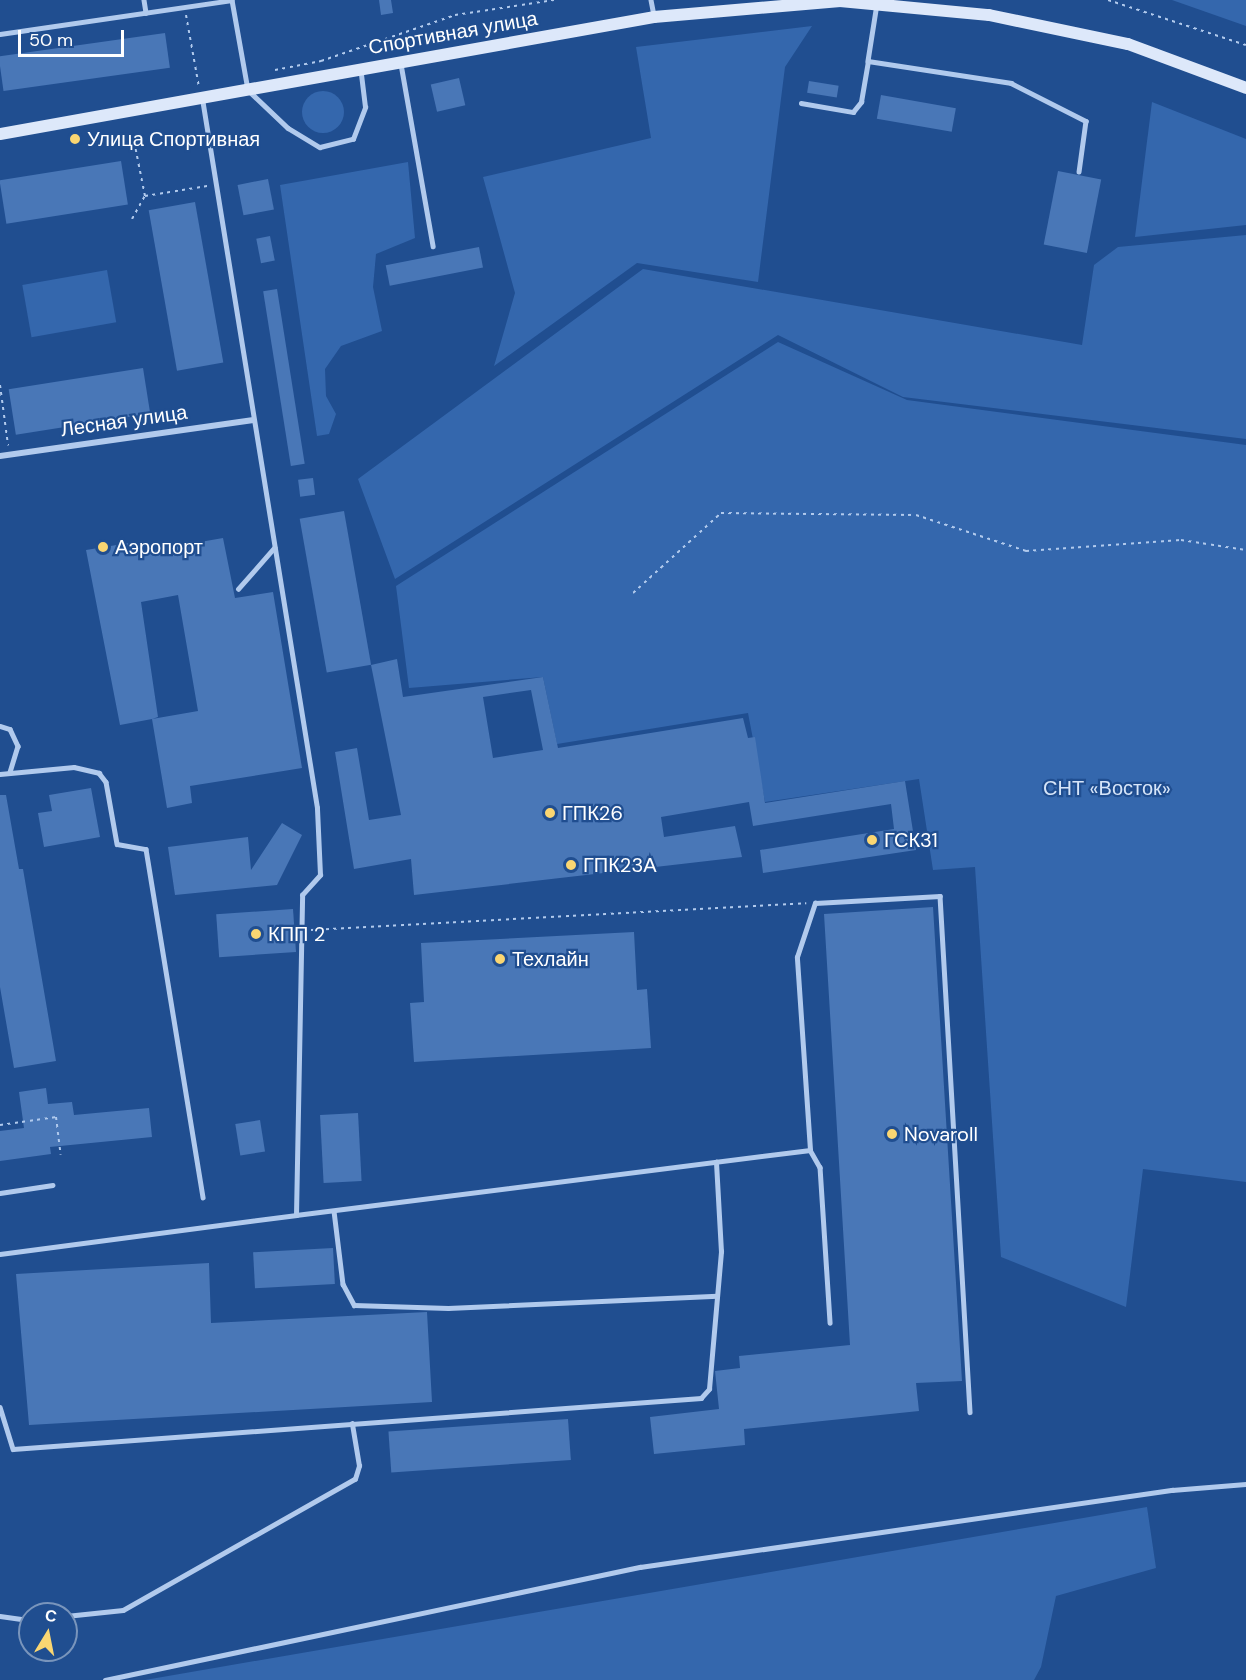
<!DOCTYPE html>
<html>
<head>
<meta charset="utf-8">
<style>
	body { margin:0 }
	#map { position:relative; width:1246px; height:1680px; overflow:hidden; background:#204e90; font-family:"DM Sans",sans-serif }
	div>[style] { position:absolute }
	.green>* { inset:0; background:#3467ad; transform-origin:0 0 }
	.round { border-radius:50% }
	.building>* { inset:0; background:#4977b7; transform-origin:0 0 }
	.path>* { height:2px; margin-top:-1px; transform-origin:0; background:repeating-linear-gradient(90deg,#b1caed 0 3px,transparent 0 7.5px) }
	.lane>* { height:4.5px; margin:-2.25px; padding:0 2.25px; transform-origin:2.25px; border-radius:2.25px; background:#b1caed }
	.street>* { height:6px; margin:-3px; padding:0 3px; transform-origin:3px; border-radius:3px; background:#b1caed }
	.secondary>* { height:12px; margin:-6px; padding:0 6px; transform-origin:6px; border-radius:6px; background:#dde8fa }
	.dots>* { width:16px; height:16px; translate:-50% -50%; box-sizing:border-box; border:3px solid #204e90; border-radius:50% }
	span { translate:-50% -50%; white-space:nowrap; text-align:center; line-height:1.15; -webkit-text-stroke:4.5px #204e90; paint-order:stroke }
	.street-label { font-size:20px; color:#fff }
	.poi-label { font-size:20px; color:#fff }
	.left { translate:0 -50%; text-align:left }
	.park-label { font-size:20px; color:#d6e5f9 }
	.north { position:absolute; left:18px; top:1602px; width:60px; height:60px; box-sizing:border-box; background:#204e90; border:2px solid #7995bc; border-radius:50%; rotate:10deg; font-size:16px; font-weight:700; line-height:24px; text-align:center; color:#fff }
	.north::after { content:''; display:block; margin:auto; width:21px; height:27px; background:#fad672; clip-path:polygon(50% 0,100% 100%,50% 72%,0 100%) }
	.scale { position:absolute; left:18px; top:30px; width:106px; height:27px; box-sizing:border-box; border:3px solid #fff; border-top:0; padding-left:8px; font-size:18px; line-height:21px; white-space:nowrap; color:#fff; -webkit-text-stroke:4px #204e90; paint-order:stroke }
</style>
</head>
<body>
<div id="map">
	<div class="green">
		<i style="clip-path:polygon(1172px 0,1246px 0,1246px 26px)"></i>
		<i style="clip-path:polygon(812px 26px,785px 67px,758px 282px,637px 263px,494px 366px,515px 293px,483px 177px,651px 138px,636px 47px)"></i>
		<i class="round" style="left:302px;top:91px;width:42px;height:42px"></i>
		<i style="clip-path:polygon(1152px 102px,1246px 139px,1246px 225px,1135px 237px)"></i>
		<i style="clip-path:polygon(408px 162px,415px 238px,376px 254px,373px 287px,382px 331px,341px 346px,325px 369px,326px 396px,336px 414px,329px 434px,317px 436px,280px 185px)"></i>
		<i style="clip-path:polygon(1246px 235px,1246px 439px,903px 397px,778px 335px,395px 579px,358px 479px,643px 269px,1082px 345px,1094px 265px,1118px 247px)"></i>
		<i style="left:107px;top:270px;width:53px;height:86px;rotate:80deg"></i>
		<i style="clip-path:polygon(778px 342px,907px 400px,1246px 445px,1246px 1182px,1143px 1169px,1126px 1307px,1001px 1257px,975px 867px,933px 870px,919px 779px,765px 802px,748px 713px,557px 744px,543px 677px,409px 688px,396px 586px)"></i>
		<i style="clip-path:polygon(1147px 1507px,1156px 1568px,1056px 1596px,1041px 1667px,1034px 1680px,145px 1680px)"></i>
	</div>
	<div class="building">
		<i style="clip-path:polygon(379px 0,391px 0,393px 13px,381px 15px)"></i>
		<i style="left:165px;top:33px;width:35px;height:168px;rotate:82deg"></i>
		<i style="left:459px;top:78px;width:28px;height:29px;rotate:77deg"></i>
		<i style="left:809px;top:81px;width:30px;height:12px;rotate:9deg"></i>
		<i style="left:881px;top:95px;width:76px;height:24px;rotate:10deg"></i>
		<i style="left:121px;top:161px;width:44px;height:123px;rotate:81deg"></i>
		<i style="left:1058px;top:171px;width:44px;height:75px;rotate:11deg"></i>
		<i style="left:268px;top:179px;width:31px;height:31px;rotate:79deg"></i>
		<i style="left:195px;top:202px;width:163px;height:47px;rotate:80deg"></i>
		<i style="left:270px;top:236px;width:25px;height:14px;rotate:79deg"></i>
		<i style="left:479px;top:247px;width:21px;height:95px;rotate:79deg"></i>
		<i style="left:277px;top:289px;width:177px;height:14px;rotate:81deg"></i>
		<i style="left:143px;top:368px;width:46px;height:136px;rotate:81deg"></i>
		<i style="left:313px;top:478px;width:17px;height:15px;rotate:83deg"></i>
		<i style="left:344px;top:511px;width:156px;height:45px;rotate:80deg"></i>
		<i style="clip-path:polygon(evenodd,223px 538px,235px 598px,273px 592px,302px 768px,190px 786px,192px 803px,167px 808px,152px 719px,120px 725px,86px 550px,129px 543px,132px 554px,223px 538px,178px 595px,198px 711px,152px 719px,158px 717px,141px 602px,178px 595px)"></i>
		<i style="clip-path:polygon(evenodd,397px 659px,403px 697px,543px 677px,558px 748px,743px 718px,748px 738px,755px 737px,765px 803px,905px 781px,916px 850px,763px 873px,760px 850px,894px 829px,891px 804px,753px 826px,749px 802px,661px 817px,664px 837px,735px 826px,742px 857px,414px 895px,411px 859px,354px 869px,335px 752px,357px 748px,369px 820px,401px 815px,371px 665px,397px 659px,531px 690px,543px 750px,493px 758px,483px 697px,531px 690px)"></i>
		<i style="clip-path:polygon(91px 788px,100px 837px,44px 847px,38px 813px,52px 811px,49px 795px)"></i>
		<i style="clip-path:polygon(0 795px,6px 795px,19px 869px,23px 869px,56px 1061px,14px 1068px,0 987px)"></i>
		<i style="clip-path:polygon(282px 823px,302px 835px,277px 885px,175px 895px,168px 847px,248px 837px,251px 870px)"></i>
		<i style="clip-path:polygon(933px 907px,962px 1381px,916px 1383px,919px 1411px,744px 1429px,745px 1445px,654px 1454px,650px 1417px,719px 1409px,715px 1371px,740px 1368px,739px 1356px,850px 1345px,824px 914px)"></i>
		<i style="left:293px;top:909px;width:43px;height:77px;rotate:86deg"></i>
		<i style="clip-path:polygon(634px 932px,637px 990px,647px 989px,651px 1048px,414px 1062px,410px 1003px,424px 1002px,421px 943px)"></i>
		<i style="clip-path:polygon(46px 1088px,48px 1104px,72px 1102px,74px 1115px,149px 1108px,152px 1137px,50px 1147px,51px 1154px,0 1161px,0 1131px,24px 1128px,19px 1092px)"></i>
		<i style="left:358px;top:1113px;width:68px;height:38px;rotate:87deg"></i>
		<i style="left:260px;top:1120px;width:32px;height:25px;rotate:81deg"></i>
		<i style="left:333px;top:1248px;width:36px;height:80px;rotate:87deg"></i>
		<i style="clip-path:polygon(209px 1263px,211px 1323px,427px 1312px,432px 1402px,29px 1425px,16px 1274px)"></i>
		<i style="left:568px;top:1419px;width:41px;height:180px;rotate:86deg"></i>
	</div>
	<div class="path">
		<i style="left:1108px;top:0;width:145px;rotate:18.1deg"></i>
		<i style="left:186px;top:15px;width:73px;rotate:79.8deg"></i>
		<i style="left:275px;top:70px;width:47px;rotate:-11.1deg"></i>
		<i style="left:321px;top:61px;width:142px;rotate:-18.9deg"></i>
		<i style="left:455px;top:15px;width:100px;rotate:-8.6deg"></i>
		<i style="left:145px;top:196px;width:63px;rotate:-9.2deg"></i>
		<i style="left:132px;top:219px;width:26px;rotate:-61deg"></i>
		<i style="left:145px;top:196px;width:61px;rotate:-101.3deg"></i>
		<i style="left:0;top:385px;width:61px;rotate:82.4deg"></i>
		<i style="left:633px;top:593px;width:119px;rotate:-42.3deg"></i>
		<i style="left:721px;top:513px;width:195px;rotate:0.6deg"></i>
		<i style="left:916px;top:515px;width:116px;rotate:18.1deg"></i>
		<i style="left:1026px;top:551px;width:155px;rotate:-4.1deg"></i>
		<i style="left:1181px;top:540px;width:66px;rotate:8.7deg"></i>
		<i style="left:311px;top:930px;width:496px;rotate:-3.1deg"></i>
		<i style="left:0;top:1125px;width:57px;rotate:-8.1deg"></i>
		<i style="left:56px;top:1117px;width:38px;rotate:83deg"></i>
	</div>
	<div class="lane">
		<i style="left:144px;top:0;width:13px;rotate:81deg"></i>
		<i style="left:232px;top:0;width:91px;rotate:79.9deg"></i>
		<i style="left:248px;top:90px;width:55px;rotate:43.5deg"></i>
		<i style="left:288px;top:128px;width:37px;rotate:31deg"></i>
		<i style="left:320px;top:147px;width:34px;rotate:-14deg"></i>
		<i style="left:353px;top:139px;width:34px;rotate:-69deg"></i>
		<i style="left:365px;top:107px;width:35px;rotate:-97deg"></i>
		<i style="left:651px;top:0;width:15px;rotate:79deg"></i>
		<i style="left:877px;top:4px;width:58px;rotate:99deg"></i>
		<i style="left:868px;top:61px;width:145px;rotate:8.7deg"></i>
		<i style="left:1011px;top:83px;width:84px;rotate:26.9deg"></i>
		<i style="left:1086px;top:121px;width:51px;rotate:97.8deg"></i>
		<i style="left:0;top:34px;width:234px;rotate:-8.3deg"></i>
		<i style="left:401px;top:64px;width:185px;rotate:80deg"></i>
		<i style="left:801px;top:103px;width:53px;rotate:9.8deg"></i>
		<i style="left:853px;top:112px;width:13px;rotate:-51deg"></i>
		<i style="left:861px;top:102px;width:42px;rotate:-80.3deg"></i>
		<i style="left:238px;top:589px;width:55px;rotate:-48.7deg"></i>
		<i style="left:0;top:726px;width:10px;rotate:17deg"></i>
		<i style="left:10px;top:729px;width:19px;rotate:65deg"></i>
		<i style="left:18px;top:746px;width:28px;rotate:107deg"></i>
		<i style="left:0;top:774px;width:74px;rotate:-5.4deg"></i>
		<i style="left:74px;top:767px;width:26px;rotate:13deg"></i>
		<i style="left:99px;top:773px;width:11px;rotate:52deg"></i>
		<i style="left:106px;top:782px;width:63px;rotate:79.9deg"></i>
		<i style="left:117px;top:844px;width:29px;rotate:10deg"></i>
		<i style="left:146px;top:849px;width:353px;rotate:80.7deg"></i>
		<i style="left:810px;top:1150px;width:20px;rotate:60deg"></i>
		<i style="left:820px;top:1167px;width:156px;rotate:86.3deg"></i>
		<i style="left:0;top:1193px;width:53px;rotate:-8.7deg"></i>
		<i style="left:334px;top:1211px;width:74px;rotate:83deg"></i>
		<i style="left:343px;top:1284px;width:24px;rotate:62deg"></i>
		<i style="left:354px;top:1305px;width:94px;rotate:1.8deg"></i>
		<i style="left:448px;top:1308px;width:269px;rotate:-2.6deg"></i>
		<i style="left:296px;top:1215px;width:518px;rotate:-7.21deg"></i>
		<i style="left:810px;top:1150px;width:193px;rotate:-93.9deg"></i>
		<i style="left:797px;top:957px;width:57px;rotate:-71.6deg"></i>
		<i style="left:815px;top:903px;width:125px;rotate:-3.2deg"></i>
		<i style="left:940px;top:896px;width:517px;rotate:86.67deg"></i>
		<i style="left:0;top:1254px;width:299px;rotate:-7.5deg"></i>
		<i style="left:296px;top:1215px;width:320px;rotate:-88.9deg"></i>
		<i style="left:302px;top:895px;width:27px;rotate:-48deg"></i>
		<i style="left:320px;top:875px;width:67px;rotate:-92.6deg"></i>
		<i style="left:317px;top:808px;width:718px;rotate:-99.21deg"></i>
		<i style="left:0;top:1407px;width:44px;rotate:72.8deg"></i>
		<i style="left:13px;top:1449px;width:690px;rotate:-4.24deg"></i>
		<i style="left:701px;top:1398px;width:12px;rotate:-48deg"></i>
		<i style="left:709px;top:1389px;width:138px;rotate:-85deg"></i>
		<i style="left:721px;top:1252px;width:90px;rotate:-93.2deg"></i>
		<i style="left:0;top:1616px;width:30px;rotate:8deg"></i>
		<i style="left:66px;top:1616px;width:57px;rotate:-6deg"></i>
		<i style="left:123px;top:1610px;width:266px;rotate:-29.5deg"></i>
		<i style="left:355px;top:1479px;width:14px;rotate:-73deg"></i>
		<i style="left:359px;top:1466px;width:43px;rotate:-99.5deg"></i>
		<i style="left:105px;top:1680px;width:547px;rotate:-11.93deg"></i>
		<i style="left:640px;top:1567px;width:538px;rotate:-8.24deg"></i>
		<i style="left:1172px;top:1490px;width:74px;rotate:-4.6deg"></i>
	</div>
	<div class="street">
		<i style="left:0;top:456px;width:256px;rotate:-8.1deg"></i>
	</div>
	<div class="secondary">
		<i style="left:0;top:134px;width:664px;rotate:-10.14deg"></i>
		<i style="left:654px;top:17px;width:187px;rotate:-4.9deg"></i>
		<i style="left:840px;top:1px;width:150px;rotate:5.4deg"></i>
		<i style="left:989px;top:15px;width:142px;rotate:11.8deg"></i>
		<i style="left:1128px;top:44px;width:126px;rotate:20.4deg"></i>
	</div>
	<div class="dots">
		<i style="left:75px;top:139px;background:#fad672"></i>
		<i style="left:103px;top:547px;background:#fad672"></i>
		<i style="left:550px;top:813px;background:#fad672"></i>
		<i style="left:872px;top:840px;background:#fad672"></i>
		<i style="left:571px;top:865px;background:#fad672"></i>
		<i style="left:256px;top:934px;background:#fad672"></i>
		<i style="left:500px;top:959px;background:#fad672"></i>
		<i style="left:892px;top:1134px;background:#fad672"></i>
	</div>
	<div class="street-label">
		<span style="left:453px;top:33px;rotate:-10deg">Спортивная улица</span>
		<span style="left:124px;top:421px;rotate:-8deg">Лесная улица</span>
	</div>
	<div class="poi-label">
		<span class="left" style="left:87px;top:139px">Улица Спортивная</span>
		<span class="left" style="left:115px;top:547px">Аэропорт</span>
		<span class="left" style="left:562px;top:813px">ГПК26</span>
		<span class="left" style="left:884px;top:840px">ГСК31</span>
		<span class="left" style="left:583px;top:865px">ГПК23А</span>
		<span class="left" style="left:268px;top:934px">КПП 2</span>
		<span class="left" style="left:512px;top:959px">Техлайн</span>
		<span class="left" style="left:904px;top:1134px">Novaroll</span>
	</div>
	<div class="park-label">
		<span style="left:1107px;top:788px">СНТ «Восток»</span>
	</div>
	<div class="north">С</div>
	<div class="scale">50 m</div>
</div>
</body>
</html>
